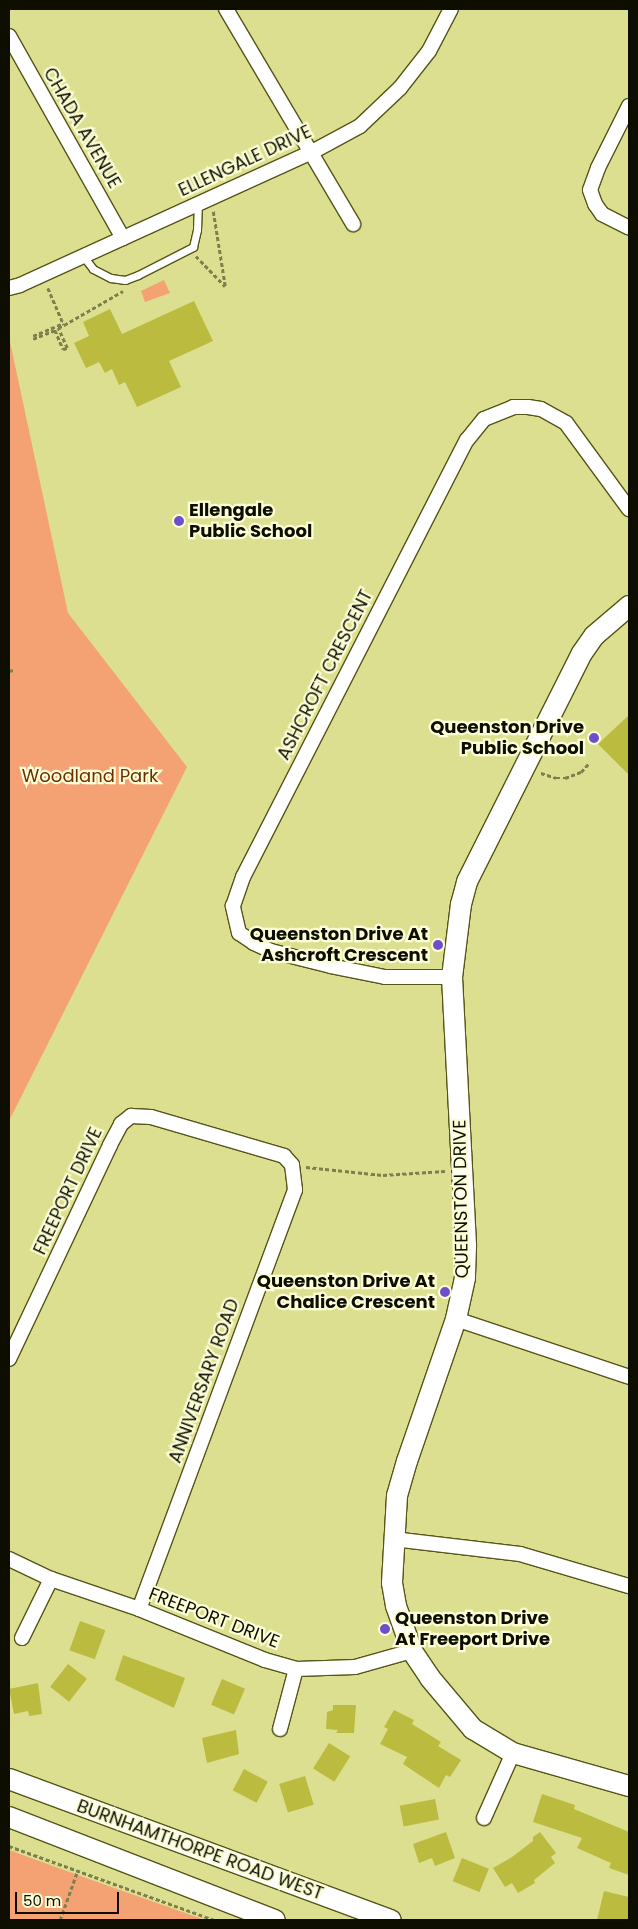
<!DOCTYPE html>
<html>
<head>
<meta charset="utf-8">
<style>
	body { margin:0 }
	#map { position:relative; width:638px; height:1929px; overflow:hidden; background:#dddf90; font-family:Poppins,sans-serif }
	div>[style] { position:absolute }
	.green>* { inset:0; background:#f4a173 }
	.building>* { inset:0; background:#bbbb3f; transform-origin:0 0 }
	.path>* { height:2.5px; margin-top:-1.25px; transform-origin:0; background:repeating-linear-gradient(90deg,#7e7f4e 0 4px,transparent 0 6.5px) }
	.roads { filter:drop-shadow(1px 0 #555518) drop-shadow(-1px 0 #555518) drop-shadow(0 1px #555518) drop-shadow(0 -1px #555518) }
	.lane>* { height:7px; margin:-3.5px; padding:0 3.5px; transform-origin:3.5px; border-radius:3.5px; background:#fff }
	.street>* { height:14px; margin:-7px; padding:0 7px; transform-origin:7px; border-radius:7px; background:#fff }
	.secondary>* { height:20px; margin:-10px; padding:0 10px; transform-origin:10px; border-radius:10px; background:#fff }
	.dots>* { width:14px; height:14px; translate:-50% -50%; box-sizing:border-box; border:2px solid #fcfed7; border-radius:50% }
	span { translate:-50% -50%; white-space:nowrap; text-align:center; line-height:1.15; -webkit-text-stroke:4.5px #fcfed7; paint-order:stroke }
	.street-label { font-size:18px; color:#0e0e00 }
	.poi-label { font-size:18px; color:#0e0e00; font-weight:700 }
	.left { translate:0 -50%; text-align:left }
	.right { translate:-100% -50%; text-align:right }
	.park-label { font-size:18px; color:#6e2f00 }
	.frame { position:absolute; inset:0; border:10px solid #0e0e00; pointer-events:none }
	.scale { position:absolute; left:15px; top:1892px; width:104px; height:22px; box-sizing:border-box; border:2px solid #0e0e00; border-top:0; padding-left:6px; font-size:15px; line-height:18px; white-space:nowrap; color:#0e0e00; -webkit-text-stroke:4px #fcfed7; paint-order:stroke }
</style>
</head>
<body>
<div id="map">
	<div class="green">
		<i style="clip-path:polygon(164px 280px,170px 293px,145px 302px,141px 291px)"></i>
		<i style="clip-path:polygon(9px 337px,68px 613px,187px 767px,9px 1121px)"></i>
		<i style="clip-path:polygon(9px 1850px,86px 1878px,205px 1920px,9px 1920px)"></i>
	</div>
	<div class="building">
		<i style="clip-path:polygon(194px 301px,213px 341px,169px 361px,181px 387px,137px 407px,125px 382px,119px 385px,112px 369px,105px 373px,99px 362px,86px 368px,74px 343px,89px 336px,83px 322px,110px 309px,122px 334px)"></i>
		<i style="clip-path:polygon(629px 715px,629px 775px,598px 744px)"></i>
		<i style="left:80px;top:1621px;width:27px;height:31px;rotate:20deg"></i>
		<i style="clip-path:polygon(123px 1655px,185px 1678px,174px 1708px,115px 1680px)"></i>
		<i style="left:68px;top:1664px;width:24px;height:29px;rotate:38deg"></i>
		<i style="left:222px;top:1679px;width:25px;height:28px;rotate:23deg"></i>
		<i style="clip-path:polygon(38px 1683px,42px 1714px,29px 1716px,28px 1711px,14px 1714px,9px 1689px)"></i>
		<i style="clip-path:polygon(333px 1705px,356px 1705px,354px 1733px,336px 1733px,338px 1730px,326px 1729px,327px 1712px,333px 1710px)"></i>
		<i style="clip-path:polygon(394px 1710px,414px 1720px,412px 1724px,441px 1742px,438px 1746px,461px 1760px,450px 1777px,446px 1775px,439px 1788px,403px 1764px,407px 1757px,380px 1744px,388px 1729px,384px 1727px)"></i>
		<i style="clip-path:polygon(236px 1730px,239px 1754px,207px 1763px,202px 1738px)"></i>
		<i style="left:329px;top:1743px;width:25px;height:30px;rotate:32deg"></i>
		<i style="left:244px;top:1769px;width:27px;height:24px;rotate:28deg"></i>
		<i style="left:305px;top:1776px;width:30px;height:27px;rotate:73deg"></i>
		<i style="clip-path:polygon(542px 1794px,575px 1805px,574px 1809px,629px 1832px,629px 1875px,609px 1868px,611px 1863px,577px 1848px,582px 1838px,533px 1822px)"></i>
		<i style="left:435px;top:1799px;width:21px;height:36px;rotate:79deg"></i>
		<i style="clip-path:polygon(446px 1832px,455px 1858px,435px 1866px,432px 1858px,419px 1863px,413px 1844px)"></i>
		<i style="clip-path:polygon(540px 1832px,556px 1853px,551px 1857px,555px 1863px,534px 1880px,535px 1883px,518px 1893px,512px 1883px,505px 1887px,493px 1868px,512px 1857px,533px 1841px,533px 1837px)"></i>
		<i style="left:462px;top:1858px;width:29px;height:25px;rotate:22deg"></i>
		<i style="clip-path:polygon(604px 1891px,629px 1897px,629px 1920px,597px 1920px)"></i>
	</div>
	<div class="path">
		<i style="left:196px;top:256px;width:42px;rotate:46deg"></i>
		<i style="left:225px;top:286px;width:76px;rotate:-99.1deg"></i>
		<i style="left:48px;top:288px;width:40px;rotate:66.6deg"></i>
		<i style="left:64px;top:325px;width:68px;rotate:-30deg"></i>
		<i style="left:33px;top:336px;width:33px;rotate:-23deg"></i>
		<i style="left:33px;top:339px;width:24px;rotate:-22deg"></i>
		<i style="left:55px;top:330px;width:21px;rotate:67deg"></i>
		<i style="left:63px;top:349px;width:4px;rotate:-14deg"></i>
		<i style="left:67px;top:348px;width:22px;rotate:-114deg"></i>
		<i style="left:58px;top:328px;width:7px;rotate:-27deg"></i>
		<i style="left:9px;top:671px;width:5px;rotate:-11deg"></i>
		<i style="left:541px;top:773px;width:16px;rotate:18deg"></i>
		<i style="left:556px;top:778px;width:9px"></i>
		<i style="left:565px;top:778px;width:17px;rotate:-21deg"></i>
		<i style="left:581px;top:772px;width:13px;rotate:-48deg"></i>
		<i style="left:306px;top:1167px;width:77px;rotate:5.9deg"></i>
		<i style="left:383px;top:1175px;width:62px;rotate:-3.7deg"></i>
		<i style="left:9px;top:1846px;width:218px;rotate:19.8deg"></i>
		<i style="left:60px;top:1920px;width:51px;rotate:-70.5deg"></i>
	</div>
	<div class="roads">
		<div class="lane">
			<i style="left:83px;top:256px;width:16px;rotate:52deg"></i>
			<i style="left:93px;top:269px;width:20px;rotate:27deg"></i>
			<i style="left:111px;top:278px;width:14px;rotate:8deg"></i>
			<i style="left:125px;top:280px;width:14px;rotate:-21deg"></i>
			<i style="left:138px;top:275px;width:62px;rotate:-27deg"></i>
			<i style="left:193px;top:247px;width:17px;rotate:-77deg"></i>
			<i style="left:197px;top:230px;width:26px;rotate:-88deg"></i>
		</div>
		<div class="street">
			<i style="left:226px;top:9px;width:250px;rotate:59.4deg"></i>
			<i style="left:9px;top:36px;width:232px;rotate:60.6deg"></i>
			<i style="left:629px;top:106px;width:69px;rotate:116.6deg"></i>
			<i style="left:598px;top:168px;width:23px;rotate:110deg"></i>
			<i style="left:590px;top:190px;width:15px;rotate:70deg"></i>
			<i style="left:595px;top:204px;width:12px;rotate:55deg"></i>
			<i style="left:602px;top:214px;width:30px;rotate:27deg"></i>
			<i style="left:9px;top:288px;width:11px;rotate:-15deg"></i>
			<i style="left:20px;top:285px;width:321px;rotate:-24.5deg"></i>
			<i style="left:312px;top:152px;width:55px;rotate:-28.4deg"></i>
			<i style="left:360px;top:126px;width:55px;rotate:-43.5deg"></i>
			<i style="left:400px;top:88px;width:47px;rotate:-51.9deg"></i>
			<i style="left:429px;top:51px;width:47px;rotate:-62.4deg"></i>
			<i style="left:452px;top:977px;width:67px;rotate:180deg"></i>
			<i style="left:385px;top:977px;width:55px;rotate:-168.5deg"></i>
			<i style="left:331px;top:966px;width:62px;rotate:-166deg"></i>
			<i style="left:271px;top:951px;width:19px;rotate:-155deg"></i>
			<i style="left:254px;top:943px;width:18px;rotate:-146deg"></i>
			<i style="left:239px;top:933px;width:28px;rotate:-103deg"></i>
			<i style="left:233px;top:906px;width:31px;rotate:-71deg"></i>
			<i style="left:243px;top:877px;width:491px;rotate:-62.9deg"></i>
			<i style="left:467px;top:440px;width:27px;rotate:-51deg"></i>
			<i style="left:484px;top:419px;width:31px;rotate:-22deg"></i>
			<i style="left:513px;top:407px;width:15px"></i>
			<i style="left:528px;top:407px;width:13px;rotate:9deg"></i>
			<i style="left:541px;top:409px;width:29px;rotate:29deg"></i>
			<i style="left:566px;top:423px;width:107px;rotate:53.8deg"></i>
			<i style="left:456px;top:1319px;width:182px;rotate:18.5deg"></i>
			<i style="left:9px;top:1359px;width:237px;rotate:-64.7deg"></i>
			<i style="left:110px;top:1145px;width:24px;rotate:-62deg"></i>
			<i style="left:121px;top:1124px;width:13px;rotate:-39deg"></i>
			<i style="left:131px;top:1116px;width:20px;rotate:3deg"></i>
			<i style="left:151px;top:1117px;width:139px;rotate:16.3deg"></i>
			<i style="left:284px;top:1156px;width:12px;rotate:48deg"></i>
			<i style="left:292px;top:1165px;width:25px;rotate:83deg"></i>
			<i style="left:295px;top:1190px;width:447px;rotate:110.4deg"></i>
			<i style="left:393px;top:1539px;width:128px;rotate:6.7deg"></i>
			<i style="left:520px;top:1554px;width:114px;rotate:16.4deg"></i>
			<i style="left:9px;top:1559px;width:47px;rotate:25.5deg"></i>
			<i style="left:51px;top:1579px;width:93px;rotate:18.8deg"></i>
			<i style="left:139px;top:1609px;width:136px;rotate:22deg"></i>
			<i style="left:265px;top:1660px;width:32px;rotate:16deg"></i>
			<i style="left:296px;top:1669px;width:59px;rotate:-1.9deg"></i>
			<i style="left:355px;top:1667px;width:59px;rotate:-15.7deg"></i>
			<i style="left:22px;top:1638px;width:66px;rotate:-63.8deg"></i>
			<i style="left:280px;top:1729px;width:62px;rotate:-75.1deg"></i>
			<i style="left:484px;top:1818px;width:71px;rotate:-66deg"></i>
		</div>
		<div class="secondary">
			<i style="left:629px;top:606px;width:46px;rotate:139.4deg"></i>
			<i style="left:594px;top:636px;width:21px;rotate:125deg"></i>
			<i style="left:582px;top:653px;width:256px;rotate:116.7deg"></i>
			<i style="left:467px;top:882px;width:23px;rotate:105deg"></i>
			<i style="left:461px;top:904px;width:74px;rotate:97deg"></i>
			<i style="left:452px;top:977px;width:270px;rotate:87deg"></i>
			<i style="left:466px;top:1247px;width:31px;rotate:92deg"></i>
			<i style="left:465px;top:1278px;width:42px;rotate:102.4deg"></i>
			<i style="left:456px;top:1319px;width:150px;rotate:109deg"></i>
			<i style="left:407px;top:1461px;width:36px;rotate:106deg"></i>
			<i style="left:397px;top:1496px;width:87px;rotate:93.3deg"></i>
			<i style="left:392px;top:1583px;width:23px;rotate:80deg"></i>
			<i style="left:396px;top:1606px;width:48px;rotate:70.4deg"></i>
			<i style="left:412px;top:1651px;width:32px;rotate:56deg"></i>
			<i style="left:430px;top:1678px;width:67px;rotate:49.9deg"></i>
			<i style="left:473px;top:1729px;width:47px;rotate:31deg"></i>
			<i style="left:513px;top:1753px;width:121px;rotate:15.9deg"></i>
			<i style="left:9px;top:1779px;width:407px;rotate:20.3deg"></i>
			<i style="left:9px;top:1817px;width:285px;rotate:21.2deg"></i>
		</div>
	</div>
	<div class="dots">
		<i style="left:179px;top:521px;background:#6d50c9"></i>
		<i style="left:594px;top:738px;background:#6d50c9"></i>
		<i style="left:438px;top:945px;background:#6d50c9"></i>
		<i style="left:445px;top:1292px;background:#6d50c9"></i>
		<i style="left:385px;top:1629px;background:#6d50c9"></i>
	</div>
	<div class="street-label">
		<span style="left:82px;top:128px;rotate:60deg">CHADA AVENUE</span>
		<span style="left:245px;top:161px;rotate:-25deg">ELLENGALE DRIVE</span>
		<span style="left:325px;top:675px;rotate:-63deg">ASHCROFT CRESCENT</span>
		<span style="left:68px;top:1191px;rotate:-65deg">FREEPORT DRIVE</span>
		<span style="left:461px;top:1199px;rotate:-91deg">QUEENSTON DRIVE</span>
		<span style="left:204px;top:1381px;rotate:-70deg">ANNIVERSARY ROAD</span>
		<span style="left:214px;top:1618px;rotate:21deg">FREEPORT DRIVE</span>
		<span style="left:200px;top:1850px;rotate:20deg">BURNHAMTHORPE ROAD WEST</span>
	</div>
	<div class="poi-label">
		<span class="left" style="left:189px;top:521px">Ellengale<br>Public School</span>
		<span class="right" style="left:584px;top:738px">Queenston Drive<br>Public School</span>
		<span class="right" style="left:428px;top:945px">Queenston Drive At<br>Ashcroft Crescent</span>
		<span class="right" style="left:435px;top:1292px">Queenston Drive At<br>Chalice Crescent</span>
		<span class="left" style="left:395px;top:1629px">Queenston Drive<br>At Freeport Drive</span>
	</div>
	<div class="park-label">
		<span style="left:90px;top:776px">Woodland Park</span>
	</div>
	<div class="frame"></div>
	<div class="scale">50 m</div>
</div>
</body>
</html>
